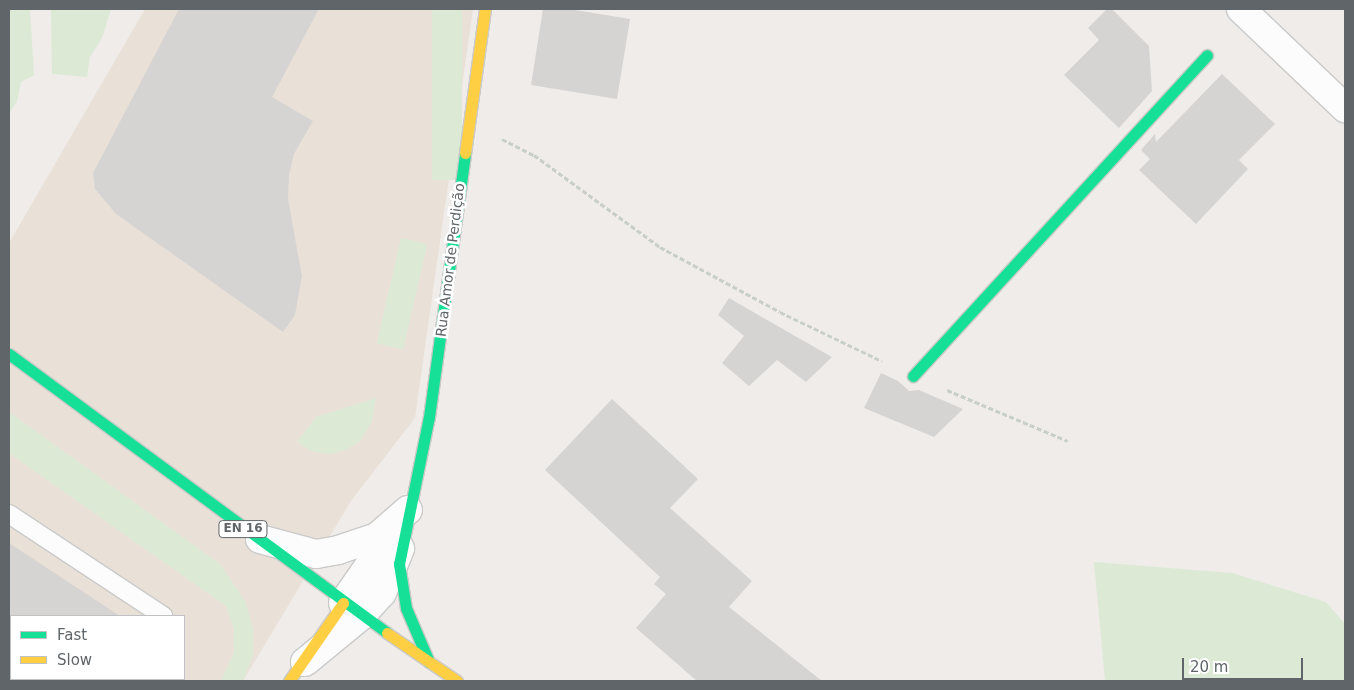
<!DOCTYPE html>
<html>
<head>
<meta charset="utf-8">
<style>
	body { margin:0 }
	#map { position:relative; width:1354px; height:690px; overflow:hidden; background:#efece9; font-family:"DejaVu Sans",sans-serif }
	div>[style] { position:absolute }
	.commercial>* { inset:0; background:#e9e1d8 }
	.green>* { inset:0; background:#dcead5; transform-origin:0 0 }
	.building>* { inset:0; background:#d6d4d3 }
	.path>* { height:3px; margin-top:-1.5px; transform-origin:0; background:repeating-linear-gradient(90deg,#c8ceca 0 5px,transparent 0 7.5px) }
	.roads { filter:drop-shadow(1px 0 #c9cac9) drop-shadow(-1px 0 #c9cac9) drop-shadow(0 1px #c9cac9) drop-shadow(0 -1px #c9cac9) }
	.lane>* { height:18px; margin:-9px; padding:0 9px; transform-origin:9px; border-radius:9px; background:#fdfcfc }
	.street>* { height:28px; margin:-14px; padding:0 14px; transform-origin:14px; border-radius:14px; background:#fdfcfc }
	.fast>* { height:11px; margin:-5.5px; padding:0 5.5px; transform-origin:5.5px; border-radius:5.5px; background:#16e098 }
	.slow>* { height:11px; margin:-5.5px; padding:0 5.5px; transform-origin:5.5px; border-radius:5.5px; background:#ffcf43 }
	span { translate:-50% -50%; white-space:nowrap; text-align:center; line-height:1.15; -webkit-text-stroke:5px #fff; paint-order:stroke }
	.shield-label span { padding:1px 4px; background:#fff; border:1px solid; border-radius:4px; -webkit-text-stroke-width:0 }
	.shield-label { font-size:12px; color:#5f6568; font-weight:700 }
	.street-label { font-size:14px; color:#5f6568 }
	.frame { position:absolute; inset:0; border:10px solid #5f6568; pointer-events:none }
	.legend { position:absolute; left:10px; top:615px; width:175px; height:65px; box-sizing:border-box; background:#fff; border:1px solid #bfc1c3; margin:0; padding:6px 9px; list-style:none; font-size:15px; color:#5f6568 }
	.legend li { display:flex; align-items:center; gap:10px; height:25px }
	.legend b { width:25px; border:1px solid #bfc1c3 }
	.scale { position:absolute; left:1182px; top:658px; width:121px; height:22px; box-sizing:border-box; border:2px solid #5f6568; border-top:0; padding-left:6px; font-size:15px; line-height:18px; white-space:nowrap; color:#5f6568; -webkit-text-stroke:4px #fff; paint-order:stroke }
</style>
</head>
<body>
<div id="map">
	<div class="commercial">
		<i style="clip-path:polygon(evenodd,145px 9px,473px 9px,415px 418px,351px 501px,243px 681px,9px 681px,9px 243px,145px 9px,11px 616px,184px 616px,184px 679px,11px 679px,11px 616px)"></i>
	</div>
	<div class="green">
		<i style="clip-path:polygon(9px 9px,30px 9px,34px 75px,21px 82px,17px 101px,9px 114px)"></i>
		<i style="clip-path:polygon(51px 9px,111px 9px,102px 38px,90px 57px,87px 77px,52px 74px)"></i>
		<i style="left:432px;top:9px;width:30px;height:171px"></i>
		<i style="left:401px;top:238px;width:27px;height:108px;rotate:13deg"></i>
		<i style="clip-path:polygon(376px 398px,372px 421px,360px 441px,348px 449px,330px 454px,311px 451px,297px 442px,316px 417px)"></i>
		<i style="clip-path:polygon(9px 412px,220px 564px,245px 601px,253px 628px,253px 655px,243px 681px,221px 681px,234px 652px,234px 629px,226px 606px,9px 453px)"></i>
		<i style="clip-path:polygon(1094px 562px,1232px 573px,1326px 602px,1345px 624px,1345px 681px,1105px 681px)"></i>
	</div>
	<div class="building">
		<i style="clip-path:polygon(179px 9px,319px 9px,272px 97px,313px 121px,294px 154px,289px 175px,288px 199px,302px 276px,295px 315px,283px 332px,116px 214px,95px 189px,93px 173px)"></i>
		<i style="clip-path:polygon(543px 9px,569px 9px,630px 19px,617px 99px,531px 85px)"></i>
		<i style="clip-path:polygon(1107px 9px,1112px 9px,1149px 46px,1152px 91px,1119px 128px,1064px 75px,1099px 40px,1088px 28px)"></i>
		<i style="clip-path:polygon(1222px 74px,1275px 124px,1239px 160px,1248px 169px,1196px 224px,1139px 170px,1150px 159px,1141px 150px,1155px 134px,1156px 142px)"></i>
		<i style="clip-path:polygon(729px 298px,788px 332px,832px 357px,806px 382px,777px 360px,749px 386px,722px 363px,744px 336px,718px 315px)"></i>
		<i style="clip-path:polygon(881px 373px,898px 381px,909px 391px,919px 390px,963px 409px,934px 437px,864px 408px)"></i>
		<i style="clip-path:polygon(612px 399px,698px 479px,670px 508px,752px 581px,729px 607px,822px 681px,697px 681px,636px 628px,666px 594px,654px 584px,660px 577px,545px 470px)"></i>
		<i style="clip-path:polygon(9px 543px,120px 616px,9px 616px)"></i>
	</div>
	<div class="path">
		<i style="left:502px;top:139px;width:36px;rotate:27deg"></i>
		<i style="left:534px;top:155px;width:156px;rotate:36.1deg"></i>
		<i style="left:660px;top:247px;width:136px;rotate:28.4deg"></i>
		<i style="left:780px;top:312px;width:113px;rotate:25.7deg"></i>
		<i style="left:947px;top:390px;width:131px;rotate:22.9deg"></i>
	</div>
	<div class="roads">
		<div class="lane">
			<i style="left:9px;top:514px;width:185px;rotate:33.5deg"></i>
			<i style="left:9px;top:663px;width:3px;rotate:45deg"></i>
			<i style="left:33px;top:679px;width:4px;rotate:27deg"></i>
			<i style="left:134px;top:679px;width:4px;rotate:27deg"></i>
		</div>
		<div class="street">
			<i style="left:1241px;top:9px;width:144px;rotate:43.6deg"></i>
			<i style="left:260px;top:539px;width:58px;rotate:15deg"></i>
			<i style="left:316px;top:554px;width:22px;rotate:-10deg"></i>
			<i style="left:338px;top:550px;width:41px;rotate:-18.4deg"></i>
			<i style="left:377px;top:537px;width:41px;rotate:-41.1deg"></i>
			<i style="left:343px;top:603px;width:89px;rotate:-55.1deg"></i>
			<i style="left:305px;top:662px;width:72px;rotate:-39.4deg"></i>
			<i style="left:361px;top:616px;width:31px;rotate:-48deg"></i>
			<i style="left:382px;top:593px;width:48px;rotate:-67.8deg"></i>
		</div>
		<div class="fast">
			<i style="left:9px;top:354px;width:470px;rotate:36.4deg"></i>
			<i style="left:913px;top:376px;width:435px;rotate:-47.5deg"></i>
			<i style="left:429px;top:662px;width:59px;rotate:-113.1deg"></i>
			<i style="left:406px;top:608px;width:45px;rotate:-99deg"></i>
			<i style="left:399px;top:564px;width:150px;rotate:-78.5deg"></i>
			<i style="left:429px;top:417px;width:266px;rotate:-82.2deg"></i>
		</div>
		<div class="slow">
			<i style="left:465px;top:153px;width:145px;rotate:-82.1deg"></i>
			<i style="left:387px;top:633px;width:85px;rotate:34.4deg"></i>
			<i style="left:289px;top:681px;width:95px;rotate:-55.3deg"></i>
		</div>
	</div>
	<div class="shield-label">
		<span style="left:243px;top:529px">EN 16</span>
	</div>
	<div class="street-label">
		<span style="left:450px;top:260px;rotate:-83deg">Rua Amor de Perdição</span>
	</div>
	<div class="frame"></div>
	<ul class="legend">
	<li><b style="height:6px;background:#16e098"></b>Fast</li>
	<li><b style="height:6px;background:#ffcf43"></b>Slow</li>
	</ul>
	<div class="scale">20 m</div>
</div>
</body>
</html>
